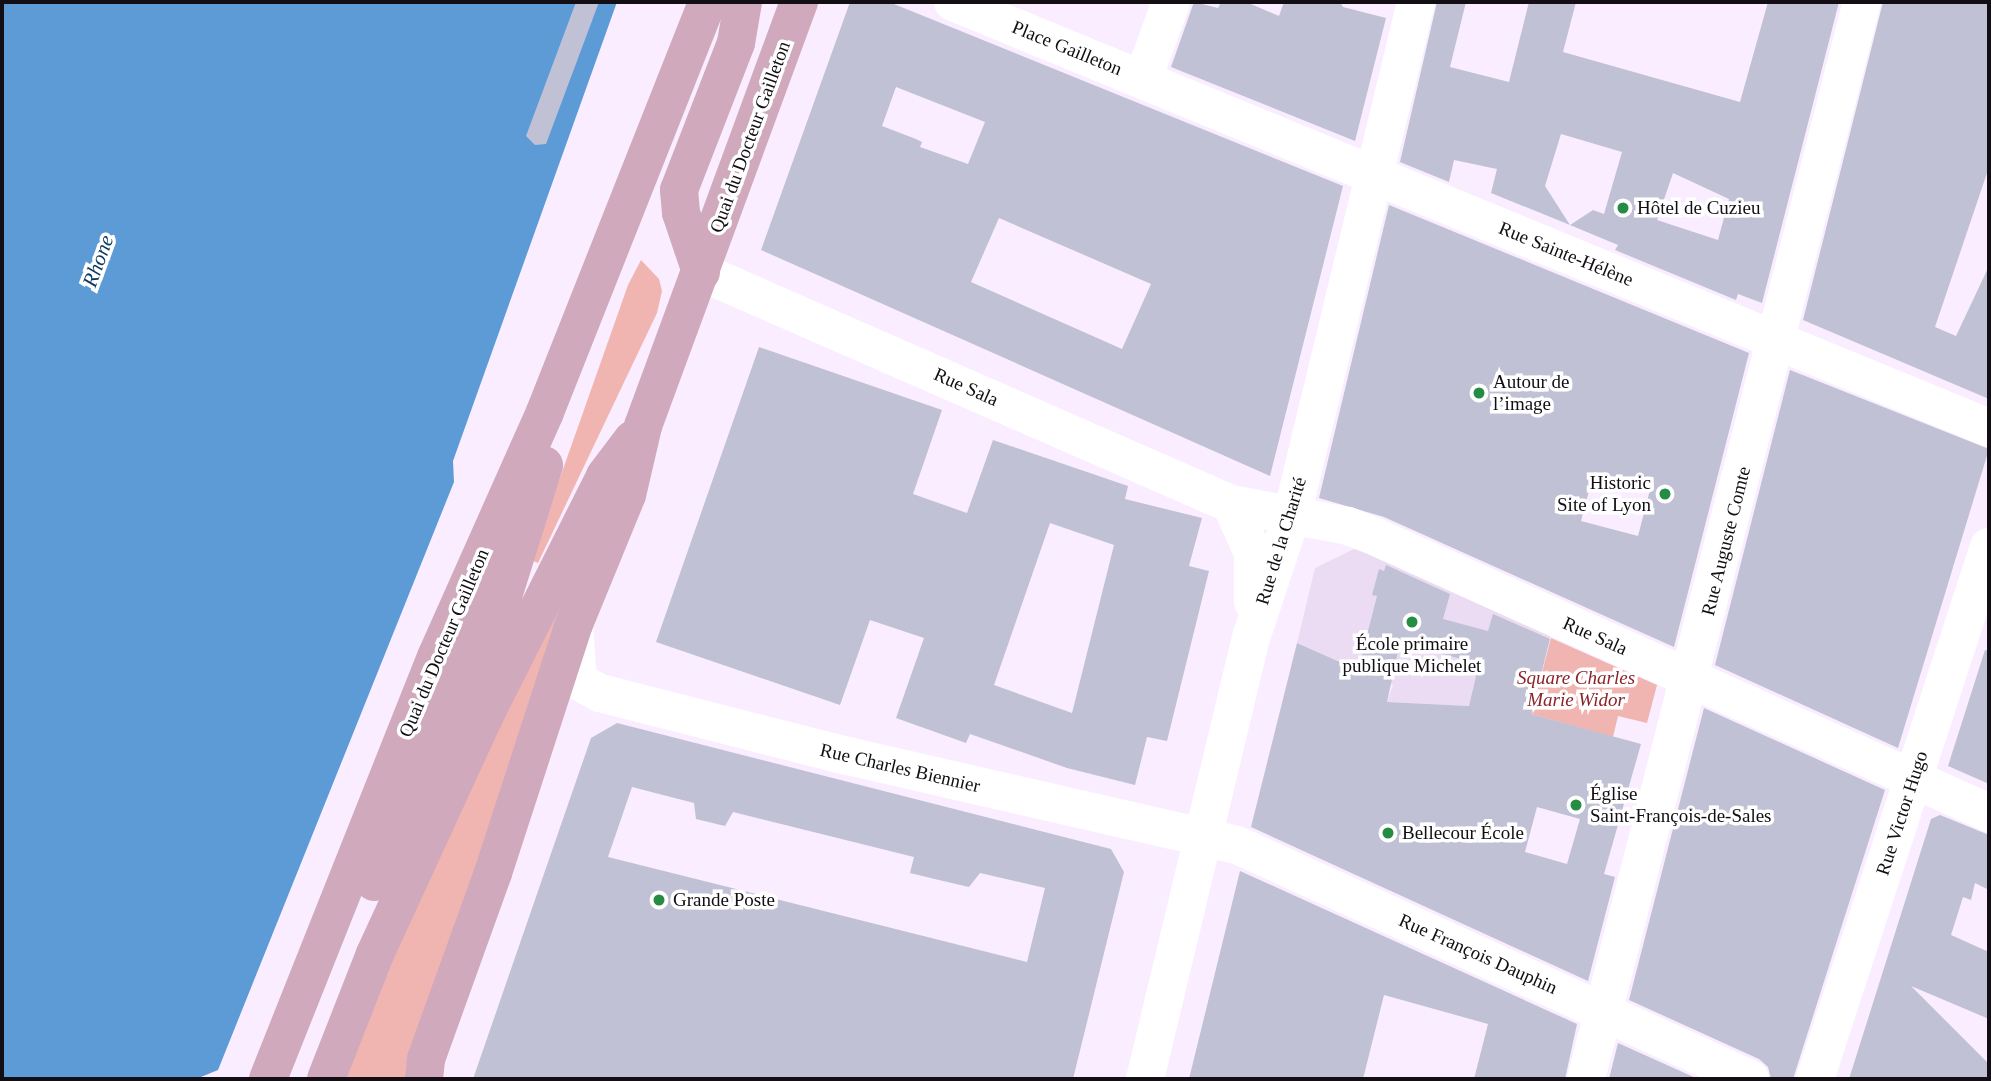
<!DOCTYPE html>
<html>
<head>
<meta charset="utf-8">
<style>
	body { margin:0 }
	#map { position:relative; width:1991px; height:1081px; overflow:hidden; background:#faedff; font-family:Georgia,serif }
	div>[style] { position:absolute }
	.built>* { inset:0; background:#ecdcf3 }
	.green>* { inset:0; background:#f1b5b1 }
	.water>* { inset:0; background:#5d9bd6 }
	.building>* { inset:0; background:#c0c1d4 }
	.minor>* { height:38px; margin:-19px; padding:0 19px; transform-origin:19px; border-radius:19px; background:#fff }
	.major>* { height:38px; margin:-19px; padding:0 19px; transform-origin:19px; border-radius:19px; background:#d0a9bc }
	.dots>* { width:19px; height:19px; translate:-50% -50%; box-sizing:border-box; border:4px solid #fff; border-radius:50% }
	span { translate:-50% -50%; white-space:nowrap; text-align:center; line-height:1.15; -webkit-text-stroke:7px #fff; paint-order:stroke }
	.street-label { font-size:19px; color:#120e13 }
	.poi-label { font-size:19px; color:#120e13 }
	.left { translate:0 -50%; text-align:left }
	.right { translate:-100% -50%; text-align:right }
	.park-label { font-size:19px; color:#8b2328; font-style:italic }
	.water-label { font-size:21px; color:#0a385f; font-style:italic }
	.frame { position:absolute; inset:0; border:4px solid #120e13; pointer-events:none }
</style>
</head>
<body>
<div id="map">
	<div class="built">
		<i style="clip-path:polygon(1356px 548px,1551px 635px,1538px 684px,1471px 700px,1469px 706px,1387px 702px,1393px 685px,1297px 643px,1315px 568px)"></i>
	</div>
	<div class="green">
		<i style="clip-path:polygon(641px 260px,659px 279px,662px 291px,657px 313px,538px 563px,531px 560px,628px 285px)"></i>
		<i style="clip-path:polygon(571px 575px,414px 1079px,346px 1079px,408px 915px)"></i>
		<i style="clip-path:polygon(1551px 638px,1657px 685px,1647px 723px,1618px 716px,1613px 737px,1531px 714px)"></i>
	</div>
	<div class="water">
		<i style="clip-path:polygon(2px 2px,617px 2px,453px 461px,454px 482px,218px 1070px,196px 1079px,2px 1079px)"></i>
	</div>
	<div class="building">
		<i style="clip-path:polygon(576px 2px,599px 2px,546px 144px,535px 145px,526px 136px)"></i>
		<i style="clip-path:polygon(evenodd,850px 2px,889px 2px,1343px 186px,1270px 476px,761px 250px,850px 2px,896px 87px,985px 122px,968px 164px,920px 147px,922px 142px,916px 139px,882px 126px,896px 87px,850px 2px,999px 218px,1151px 284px,1122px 349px,971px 282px,999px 218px)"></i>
		<i style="clip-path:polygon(1194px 2px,1218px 8px,1221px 2px,1246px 2px,1279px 16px,1284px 2px,1340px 2px,1343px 7px,1386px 18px,1355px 141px,1171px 67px)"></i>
		<i style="clip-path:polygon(evenodd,1437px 2px,1466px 2px,1450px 67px,1509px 82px,1529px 2px,1576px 2px,1563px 52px,1740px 102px,1768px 2px,1839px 2px,1762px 303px,1738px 294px,1736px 300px,1615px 250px,1618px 245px,1570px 225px,1593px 210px,1604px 214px,1622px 152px,1561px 134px,1545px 186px,1570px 225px,1491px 193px,1497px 169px,1454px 160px,1449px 182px,1400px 162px,1437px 2px,1673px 173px,1729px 199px,1718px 240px,1657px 220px,1673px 173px)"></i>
		<i style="clip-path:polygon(1883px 2px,1989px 2px,1989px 167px,1935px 327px,1956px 336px,1989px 266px,1989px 399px,1803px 320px)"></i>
		<i style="clip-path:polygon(evenodd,1389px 205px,1749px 353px,1674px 647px,1384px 517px,1319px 498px,1389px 205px,1594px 472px,1651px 486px,1638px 536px,1581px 521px,1594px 472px)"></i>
		<i style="clip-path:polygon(evenodd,759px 347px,942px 410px,913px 494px,967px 513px,993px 440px,1128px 486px,1125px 499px,1202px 518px,1189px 566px,1209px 571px,1167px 741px,1147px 737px,1135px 785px,1067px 768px,970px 734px,966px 743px,896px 718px,924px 638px,870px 620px,840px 705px,656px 642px,759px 347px,1050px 523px,1114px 545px,1072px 713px,994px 685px,1050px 523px)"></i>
		<i style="clip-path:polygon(1790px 370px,1989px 449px,1898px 748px,1715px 665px)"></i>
		<i style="clip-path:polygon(evenodd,1386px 565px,1450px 594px,1443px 619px,1488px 631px,1493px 614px,1550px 639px,1531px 714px,1641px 744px,1604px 874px,1615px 877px,1588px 981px,1251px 827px,1297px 643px,1358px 670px,1377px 596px,1372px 595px,1379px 569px,1384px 571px,1386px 565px,1400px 642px,1479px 664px,1469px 706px,1387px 702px,1400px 642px,1386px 565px,1537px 807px,1580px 819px,1567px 864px,1525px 852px,1537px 807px)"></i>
		<i style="clip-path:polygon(1985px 650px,1989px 651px,1989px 784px,1948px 766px)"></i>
		<i style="clip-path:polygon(1704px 708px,1885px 790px,1793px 1079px,1771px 1079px,1768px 1067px,1759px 1059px,1629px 1000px)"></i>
		<i style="clip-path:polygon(evenodd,617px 723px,1111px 849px,1124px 872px,1073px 1079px,473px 1079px,591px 738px,617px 723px,632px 787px,694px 803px,696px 819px,725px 826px,733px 812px,914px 857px,910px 873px,939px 880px,969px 887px,980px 873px,1045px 888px,1027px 962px,608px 857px,632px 787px)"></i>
		<i style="clip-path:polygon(1940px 815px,1989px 835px,1989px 890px,1975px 883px,1971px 900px,1963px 897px,1951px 935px,1989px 952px,1989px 1019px,1911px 986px,1989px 1064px,1989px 1079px,1849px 1079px,1931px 819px)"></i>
		<i style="clip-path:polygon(1240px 871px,1577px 1024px,1565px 1079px,1474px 1079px,1488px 1024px,1384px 995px,1363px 1079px,1189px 1079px)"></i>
		<i style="clip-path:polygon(1618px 1043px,1698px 1079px,1609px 1079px)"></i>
	</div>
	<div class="minor">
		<i style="left:953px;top:2px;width:1120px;rotate:22.35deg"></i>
		<i style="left:1143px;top:79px;width:82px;rotate:-70deg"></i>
		<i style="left:701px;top:272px;width:579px;rotate:23.64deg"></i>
		<i style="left:1231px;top:504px;width:119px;rotate:10.6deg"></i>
		<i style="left:1348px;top:526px;width:30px;rotate:21deg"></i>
		<i style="left:1376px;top:537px;width:672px;rotate:24.24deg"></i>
		<i style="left:1231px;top:504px;width:54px;rotate:65.8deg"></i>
		<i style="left:1253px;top:553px;width:49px;rotate:90deg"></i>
		<i style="left:574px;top:624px;width:57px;rotate:86deg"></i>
		<i style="left:578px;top:681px;width:25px;rotate:29deg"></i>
		<i style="left:600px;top:693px;width:256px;rotate:14.3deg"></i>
		<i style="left:848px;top:756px;width:399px;rotate:12.9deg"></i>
		<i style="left:1237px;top:845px;width:564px;rotate:24.52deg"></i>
		<i style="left:1145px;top:1079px;width:457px;rotate:-76.5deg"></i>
		<i style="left:1252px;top:635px;width:126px;rotate:-71.6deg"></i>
		<i style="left:1292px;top:515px;width:528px;rotate:-76.41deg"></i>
		<i style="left:1586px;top:1079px;width:1112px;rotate:-75.63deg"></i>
		<i style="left:1815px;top:1079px;width:560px;rotate:-71.89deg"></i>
	</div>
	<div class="major">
		<i style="left:701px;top:272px;width:62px;rotate:-108.7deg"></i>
		<i style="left:681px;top:213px;width:23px;rotate:-95deg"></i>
		<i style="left:679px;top:190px;width:158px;rotate:-68.8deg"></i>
		<i style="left:736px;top:43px;width:42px;rotate:-80.3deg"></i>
		<i style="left:374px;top:882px;width:317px;rotate:-65.8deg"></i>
		<i style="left:504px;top:593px;width:134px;rotate:-72.6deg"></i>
		<i style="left:268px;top:1079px;width:454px;rotate:-68.3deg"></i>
		<i style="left:436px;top:657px;width:268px;rotate:-66deg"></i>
		<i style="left:545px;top:412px;width:441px;rotate:-68.4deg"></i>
		<i style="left:326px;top:1079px;width:134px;rotate:-68.6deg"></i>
		<i style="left:375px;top:954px;width:259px;rotate:-65.3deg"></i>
		<i style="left:483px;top:719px;width:272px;rotate:-63.3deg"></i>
		<i style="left:605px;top:476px;width:46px;rotate:-52.9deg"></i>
		<i style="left:424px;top:1079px;width:20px;rotate:-84deg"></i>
		<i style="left:426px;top:1059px;width:198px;rotate:-70.2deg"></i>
		<i style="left:493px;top:873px;width:262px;rotate:-72deg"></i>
		<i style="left:574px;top:624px;width:139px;rotate:-67.7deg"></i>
		<i style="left:627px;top:495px;width:71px;rotate:-76.9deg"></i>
		<i style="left:643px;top:426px;width:452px;rotate:-69.8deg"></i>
	</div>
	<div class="dots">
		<i style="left:1623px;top:208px;background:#248c43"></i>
		<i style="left:1479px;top:393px;background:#248c43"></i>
		<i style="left:1665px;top:494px;background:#248c43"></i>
		<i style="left:1412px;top:622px;background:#248c43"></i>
		<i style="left:1576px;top:805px;background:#248c43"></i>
		<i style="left:1388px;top:833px;background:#248c43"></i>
		<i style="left:659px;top:900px;background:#248c43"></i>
	</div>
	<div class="street-label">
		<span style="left:1067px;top:48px;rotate:22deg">Place Gailleton</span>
		<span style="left:750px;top:137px;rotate:-70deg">Quai du Docteur Gailleton</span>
		<span style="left:1566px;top:254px;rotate:22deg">Rue Sainte-Hélène</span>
		<span style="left:966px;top:387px;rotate:24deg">Rue Sala</span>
		<span style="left:1281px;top:541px;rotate:-73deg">Rue de la Charité</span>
		<span style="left:1726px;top:541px;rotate:-76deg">Rue Auguste Comte</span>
		<span style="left:1595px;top:636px;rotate:24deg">Rue Sala</span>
		<span style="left:444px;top:643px;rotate:-67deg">Quai du Docteur Gailleton</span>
		<span style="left:900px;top:768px;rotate:13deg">Rue Charles Biennier</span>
		<span style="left:1902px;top:813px;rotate:-72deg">Rue Victor Hugo</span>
		<span style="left:1478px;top:954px;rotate:24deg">Rue François Dauphin</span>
	</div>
	<div class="poi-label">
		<span class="left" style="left:1637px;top:208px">Hôtel de Cuzieu</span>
		<span class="left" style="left:1493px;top:393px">Autour de<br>l’image</span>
		<span class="right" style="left:1651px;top:494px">Historic<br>Site of Lyon</span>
		<span style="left:1412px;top:655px">École primaire<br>publique Michelet</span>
		<span class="left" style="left:1590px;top:805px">Église<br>Saint-François-de-Sales</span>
		<span class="left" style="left:1402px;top:833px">Bellecour École</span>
		<span class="left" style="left:673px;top:900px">Grande Poste</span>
	</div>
	<div class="park-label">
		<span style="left:1576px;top:689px">Square Charles<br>Marie Widor</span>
	</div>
	<div class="water-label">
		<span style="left:98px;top:261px;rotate:-70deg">Rhone</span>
	</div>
	<div class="frame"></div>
</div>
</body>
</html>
